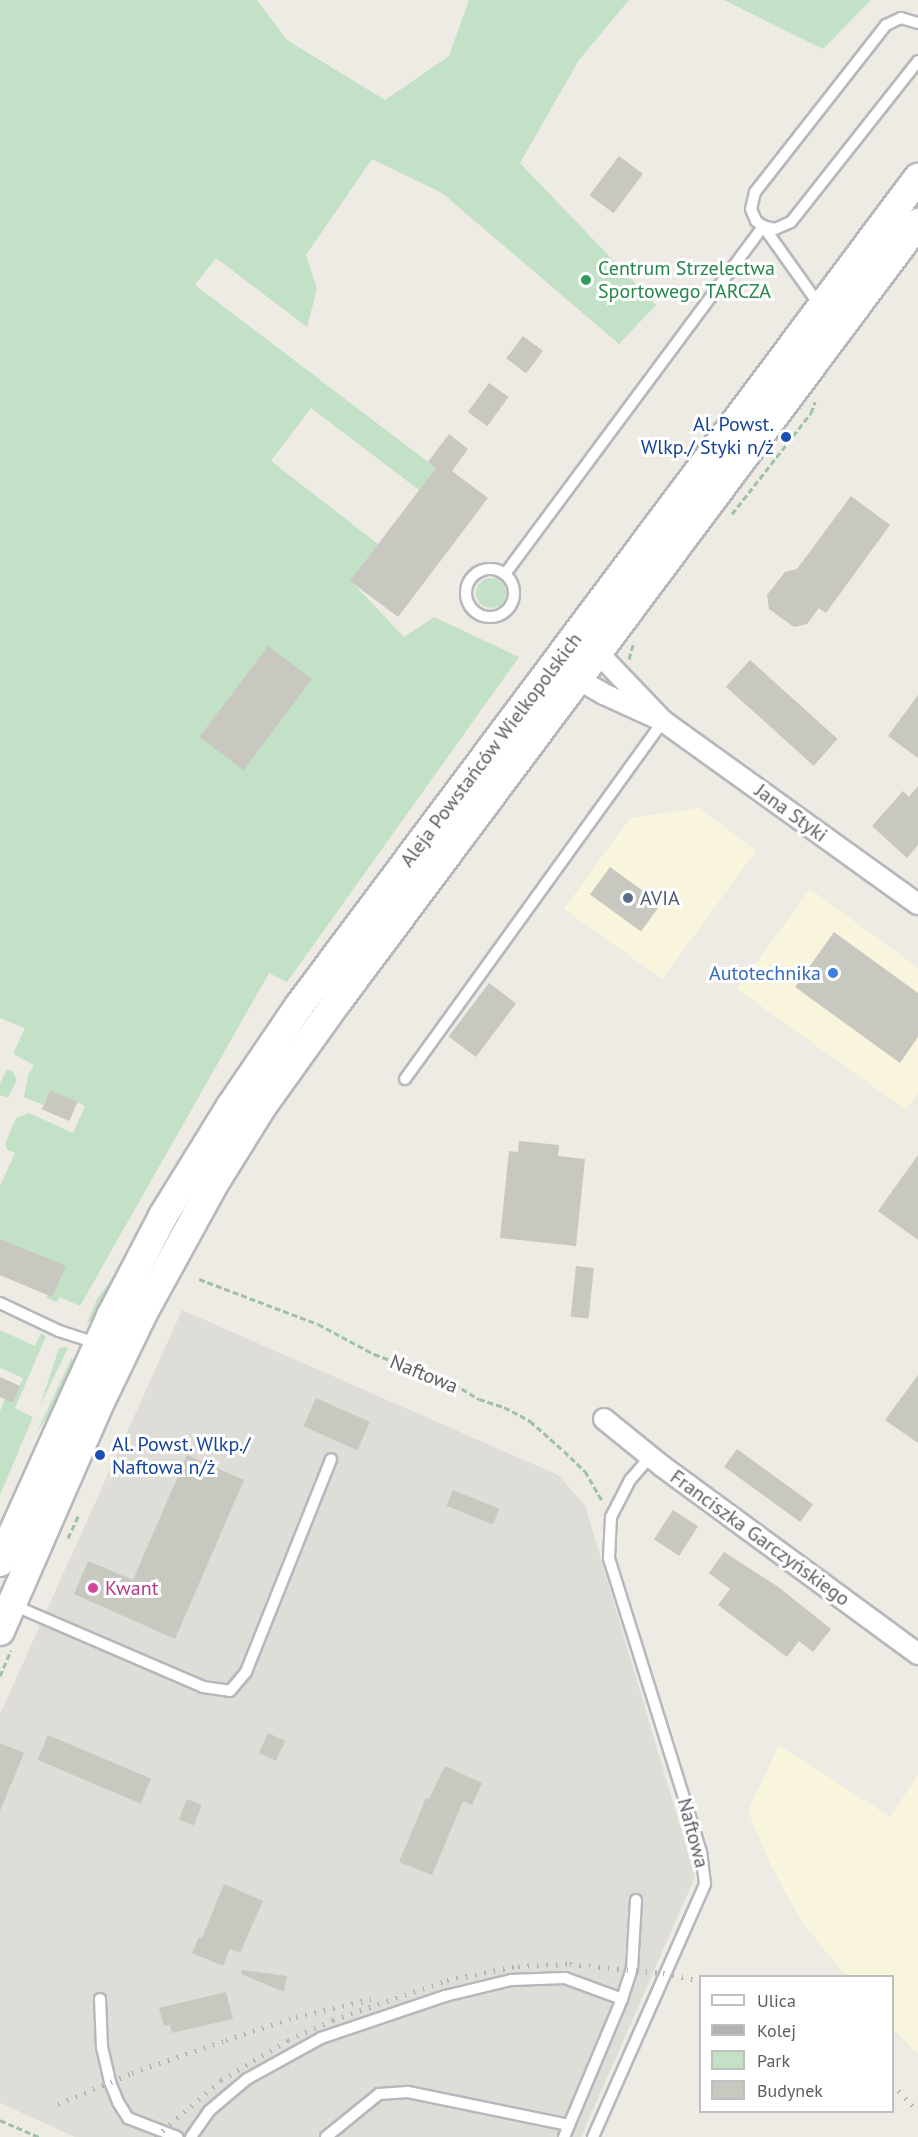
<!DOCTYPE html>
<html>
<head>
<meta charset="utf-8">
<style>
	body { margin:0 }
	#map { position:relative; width:918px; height:2137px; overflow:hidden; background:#edebe4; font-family:"PT Sans",sans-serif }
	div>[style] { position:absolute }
	.commercial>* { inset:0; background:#f9f5dc }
	.industrial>* { inset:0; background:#deddd8 }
	.green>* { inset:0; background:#c3e1c6 }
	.round { border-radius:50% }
	.building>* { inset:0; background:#c8c7c0; transform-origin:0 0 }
	.path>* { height:3px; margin-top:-1.5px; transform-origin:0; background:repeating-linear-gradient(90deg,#9dc1ab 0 6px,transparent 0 9px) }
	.roads { filter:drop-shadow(2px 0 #b6b8bc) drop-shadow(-2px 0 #b6b8bc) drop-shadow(0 2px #b6b8bc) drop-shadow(0 -2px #b6b8bc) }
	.service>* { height:10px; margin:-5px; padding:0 5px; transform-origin:5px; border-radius:5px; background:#fff }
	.service>.ring { margin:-5px; padding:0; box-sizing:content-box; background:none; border:10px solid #fff; border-radius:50% }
	.minor>* { height:20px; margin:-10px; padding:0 10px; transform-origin:10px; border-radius:10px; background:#fff }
	.secondary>* { height:28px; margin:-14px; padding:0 14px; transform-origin:14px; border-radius:14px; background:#fff }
	.rail>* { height:4.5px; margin-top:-2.25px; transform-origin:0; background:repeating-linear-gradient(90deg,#b2b2b3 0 1.5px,transparent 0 9.5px) }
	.dots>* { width:16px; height:16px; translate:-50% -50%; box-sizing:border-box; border:3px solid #fff; border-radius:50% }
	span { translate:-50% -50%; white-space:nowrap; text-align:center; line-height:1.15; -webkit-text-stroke:6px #fff; paint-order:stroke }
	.leisure-label { font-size:20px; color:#27864d }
	.left { translate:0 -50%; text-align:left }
	.transit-label { font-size:20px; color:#164399 }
	.right { translate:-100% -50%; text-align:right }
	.street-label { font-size:20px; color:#5c5e63 }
	.service-label { font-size:20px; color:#4e5e75 }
	.shop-label { font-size:20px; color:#366cbe }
	.hotel-label { font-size:20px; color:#b23c85 }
	.legend { position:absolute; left:699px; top:1975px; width:195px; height:138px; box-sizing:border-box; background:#fff; border:2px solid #bebfc1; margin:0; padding:8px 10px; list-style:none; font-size:18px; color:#5c5e63 }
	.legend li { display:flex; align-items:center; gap:12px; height:30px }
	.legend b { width:30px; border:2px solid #bebfc1 }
</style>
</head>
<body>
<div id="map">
	<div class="commercial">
		<i style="clip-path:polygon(699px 808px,756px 851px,662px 979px,564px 909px,630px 818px)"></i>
		<i style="clip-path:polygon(810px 889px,918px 968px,918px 1093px,906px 1110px,737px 989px)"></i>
		<i style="clip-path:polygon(779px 1745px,890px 1817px,918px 1775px,918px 2054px,893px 2029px,892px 1976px,846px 1976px,802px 1922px,771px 1866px,748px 1811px)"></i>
	</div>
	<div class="industrial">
		<i style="clip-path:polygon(182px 1310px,558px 1475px,585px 1505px,695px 1877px,581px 2137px,75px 2137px,0 2103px,0 1714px)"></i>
	</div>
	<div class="green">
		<i style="clip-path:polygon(0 0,257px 0,287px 40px,385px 100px,449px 56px,469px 0,629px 0,579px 60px,520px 163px,656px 305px,619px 344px,442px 193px,372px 159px,306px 255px,317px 289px,307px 327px,216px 258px,195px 285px,436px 468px,419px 490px,311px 408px,271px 461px,378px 544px,351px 581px,404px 637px,434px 617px,519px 657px,287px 982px,269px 973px,80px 1306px,60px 1297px,56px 1302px,46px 1298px,59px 1268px,0 1242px,0 1186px,15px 1153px,7px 1150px,5px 1144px,16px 1118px,29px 1113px,73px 1133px,85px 1106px,50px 1090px,43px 1105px,24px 1097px,28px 1075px,34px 1065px,13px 1054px,25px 1028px,0 1018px)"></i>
		<i style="clip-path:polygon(724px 0,871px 0,823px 49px)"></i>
		<i class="round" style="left:476px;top:578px;width:30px;height:30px"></i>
		<i style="clip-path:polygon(7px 1069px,13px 1072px,17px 1080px,8px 1098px,0 1095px,0 1084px)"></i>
		<i style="clip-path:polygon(128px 1257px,95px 1320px,87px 1323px,97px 1299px)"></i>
		<i style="clip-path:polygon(0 1330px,35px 1346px,41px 1333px,46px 1336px,15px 1408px,33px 1417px,0 1495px,0 1411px,5px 1399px,13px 1402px,23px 1378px,0 1368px)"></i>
		<i style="clip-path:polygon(65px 1347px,68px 1348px,40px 1406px,59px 1348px)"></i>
		<i style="clip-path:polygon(72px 1357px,74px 1365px,59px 1400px,36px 1434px)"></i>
	</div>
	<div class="building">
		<i style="left:619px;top:156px;width:30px;height:49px;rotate:37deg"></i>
		<i style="left:523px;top:336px;width:25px;height:28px;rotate:37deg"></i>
		<i style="left:489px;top:383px;width:24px;height:36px;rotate:36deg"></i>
		<i style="clip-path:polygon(449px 434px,468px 449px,452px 471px,488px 498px,398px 617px,350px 581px,436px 468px,428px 462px)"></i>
		<i style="clip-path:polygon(851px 496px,890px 525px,826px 613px,819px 608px,807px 624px,794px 627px,769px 609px,767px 595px,785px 572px,797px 569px)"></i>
		<i style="left:268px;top:646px;width:55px;height:114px;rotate:37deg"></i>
		<i style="left:750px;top:660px;width:118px;height:36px;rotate:42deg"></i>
		<i style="clip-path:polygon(918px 695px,918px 758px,888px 736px)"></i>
		<i style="clip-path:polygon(918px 786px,918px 845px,907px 858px,872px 826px,903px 791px,909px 797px)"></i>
		<i style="left:610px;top:867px;width:63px;height:34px;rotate:36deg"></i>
		<i style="clip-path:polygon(834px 932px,918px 993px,918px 1037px,900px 1063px,795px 987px)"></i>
		<i style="left:489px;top:983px;width:34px;height:67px;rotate:37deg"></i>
		<i style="left:50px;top:1090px;width:30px;height:21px;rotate:23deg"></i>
		<i style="clip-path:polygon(519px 1141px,559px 1145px,558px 1156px,585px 1159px,576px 1246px,500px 1238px,509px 1151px,518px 1152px)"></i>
		<i style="clip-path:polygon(918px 1155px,918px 1240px,878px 1211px)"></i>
		<i style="clip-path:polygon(0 1239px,66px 1266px,52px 1297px,0 1275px)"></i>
		<i style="left:576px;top:1266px;width:18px;height:51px;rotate:6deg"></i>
		<i style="clip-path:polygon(918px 1375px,918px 1443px,885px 1420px)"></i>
		<i style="clip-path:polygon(0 1377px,20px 1386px,13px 1403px,0 1397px)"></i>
		<i style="left:316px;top:1398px;width:59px;height:31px;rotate:24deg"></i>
		<i style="left:737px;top:1449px;width:94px;height:22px;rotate:36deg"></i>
		<i style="clip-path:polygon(187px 1455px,244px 1480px,175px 1639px,74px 1594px,88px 1561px,133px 1580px)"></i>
		<i style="left:453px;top:1490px;width:50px;height:17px;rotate:22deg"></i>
		<i style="left:673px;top:1510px;width:30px;height:35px;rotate:33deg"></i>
		<i style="clip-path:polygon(724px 1552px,777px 1586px,831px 1629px,813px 1652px,799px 1641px,787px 1657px,718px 1605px,730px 1589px,709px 1573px)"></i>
		<i style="left:268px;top:1733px;width:19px;height:22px;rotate:25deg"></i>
		<i style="left:48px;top:1735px;width:112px;height:27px;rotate:23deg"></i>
		<i style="clip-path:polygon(0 1743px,24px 1753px,0 1811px)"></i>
		<i style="clip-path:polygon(445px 1766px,482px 1783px,472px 1805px,463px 1801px,432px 1875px,399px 1862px,426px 1798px,429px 1799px)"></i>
		<i style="left:187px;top:1799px;width:16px;height:22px;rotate:22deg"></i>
		<i style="clip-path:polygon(224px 1884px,263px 1901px,240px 1953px,230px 1949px,223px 1966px,192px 1953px,199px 1937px,202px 1938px)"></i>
		<i style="clip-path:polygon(242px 1970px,287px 1976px,284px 1992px,241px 1974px)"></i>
		<i style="clip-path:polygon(226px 1992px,233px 2019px,172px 2033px,170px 2025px,164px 2026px,159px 2008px)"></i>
	</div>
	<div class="path">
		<i style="left:732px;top:514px;width:128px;rotate:-52deg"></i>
		<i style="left:811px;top:413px;width:12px;rotate:-70deg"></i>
		<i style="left:629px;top:659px;width:15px;rotate:-74deg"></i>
		<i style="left:199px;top:1279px;width:127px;rotate:20.7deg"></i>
		<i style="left:318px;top:1324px;width:64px;rotate:28.2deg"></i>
		<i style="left:374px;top:1354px;width:85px;rotate:20.6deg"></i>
		<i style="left:454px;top:1384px;width:29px;rotate:31deg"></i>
		<i style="left:479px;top:1399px;width:26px;rotate:18deg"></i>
		<i style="left:504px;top:1407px;width:30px;rotate:28deg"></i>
		<i style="left:530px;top:1421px;width:45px;rotate:41.4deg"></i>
		<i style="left:564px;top:1451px;width:29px;rotate:44deg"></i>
		<i style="left:585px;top:1471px;width:36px;rotate:60deg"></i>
		<i style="left:68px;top:1538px;width:26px;rotate:-65deg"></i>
		<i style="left:0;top:1676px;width:28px;rotate:-67deg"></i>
		<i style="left:0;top:2120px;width:43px;rotate:23.6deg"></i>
	</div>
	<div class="roads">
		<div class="service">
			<i style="left:918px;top:23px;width:18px;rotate:-164deg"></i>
			<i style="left:901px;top:18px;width:17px;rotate:155deg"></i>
			<i style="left:886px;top:25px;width:212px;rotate:128.1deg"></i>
			<i style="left:755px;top:192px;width:17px;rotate:103deg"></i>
			<i style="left:751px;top:209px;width:13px;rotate:67deg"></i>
			<i style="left:756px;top:221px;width:9px;rotate:36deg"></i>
			<i style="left:763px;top:226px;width:12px;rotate:14deg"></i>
			<i style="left:775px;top:229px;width:17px;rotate:-24deg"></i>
			<i style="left:791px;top:222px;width:205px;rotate:-51.7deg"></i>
			<i class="ring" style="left:466px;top:569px;width:38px;height:38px"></i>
			<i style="left:505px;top:574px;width:433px;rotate:-53.4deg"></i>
			<i style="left:763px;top:226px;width:98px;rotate:54.5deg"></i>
			<i style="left:405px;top:1079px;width:441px;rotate:-54.2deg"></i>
			<i style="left:0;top:1303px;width:65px;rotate:25.4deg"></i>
			<i style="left:59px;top:1331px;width:40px;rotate:18deg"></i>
			<i style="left:13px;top:1605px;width:207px;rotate:23.3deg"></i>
			<i style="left:203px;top:1687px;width:27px;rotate:8deg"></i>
			<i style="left:230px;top:1691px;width:25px;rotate:-50deg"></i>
			<i style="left:246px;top:1672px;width:229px;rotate:-68.2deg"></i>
			<i style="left:100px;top:1999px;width:48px;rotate:87.6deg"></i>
			<i style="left:102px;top:2047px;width:36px;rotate:77deg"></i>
			<i style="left:110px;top:2082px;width:22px;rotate:68deg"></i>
			<i style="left:118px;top:2102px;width:19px;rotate:58deg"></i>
			<i style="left:128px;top:2118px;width:53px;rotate:21.2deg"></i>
			<i style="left:191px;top:2137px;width:32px;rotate:-55deg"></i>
			<i style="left:209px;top:2111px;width:50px;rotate:-40.1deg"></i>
			<i style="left:247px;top:2079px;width:85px;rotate:-29deg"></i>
			<i style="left:321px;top:2038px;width:131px;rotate:-18.7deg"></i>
			<i style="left:445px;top:1996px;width:68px;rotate:-13.6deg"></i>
			<i style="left:511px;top:1980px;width:54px;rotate:-2.1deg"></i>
			<i style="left:565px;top:1978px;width:61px;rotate:20.2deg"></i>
			<i style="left:326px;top:2137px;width:68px;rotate:-39.1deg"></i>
			<i style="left:379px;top:2094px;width:29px;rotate:-4deg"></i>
			<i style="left:408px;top:2092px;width:164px;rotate:11.6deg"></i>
			<i style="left:564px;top:2137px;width:150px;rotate:-67.2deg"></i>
			<i style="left:622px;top:1999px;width:32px;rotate:-72deg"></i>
			<i style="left:632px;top:1969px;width:69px;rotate:-86.7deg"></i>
			<i style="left:593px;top:2137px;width:277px;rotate:-66.1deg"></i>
			<i style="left:705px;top:1884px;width:32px;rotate:-97deg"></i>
			<i style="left:701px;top:1852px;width:308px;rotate:-107.4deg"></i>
			<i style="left:609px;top:1558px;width:41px;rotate:-87.2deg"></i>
			<i style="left:611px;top:1517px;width:42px;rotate:-62.8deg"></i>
			<i style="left:630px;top:1480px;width:30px;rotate:-49deg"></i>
		</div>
		<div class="minor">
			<i style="left:588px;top:648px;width:11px;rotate:27deg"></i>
			<i style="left:598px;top:653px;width:94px;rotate:46.3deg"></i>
			<i style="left:663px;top:721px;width:314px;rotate:35.7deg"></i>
			<i style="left:573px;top:670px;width:10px;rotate:61deg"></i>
			<i style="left:578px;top:679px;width:30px;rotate:30deg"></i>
			<i style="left:604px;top:694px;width:65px;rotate:24.6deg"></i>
			<i style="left:604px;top:1419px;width:75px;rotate:39deg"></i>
			<i style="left:662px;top:1466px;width:318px;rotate:36.3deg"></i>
		</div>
		<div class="secondary">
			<i style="left:0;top:1562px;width:270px;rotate:-65.7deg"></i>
			<i style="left:111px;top:1316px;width:113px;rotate:-62.5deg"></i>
			<i style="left:163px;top:1216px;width:129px;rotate:-58.3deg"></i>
			<i style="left:231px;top:1106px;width:121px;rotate:-55.8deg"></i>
			<i style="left:299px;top:1006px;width:1034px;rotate:-53.22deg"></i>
			<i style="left:0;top:1631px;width:252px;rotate:-66.4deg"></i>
			<i style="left:101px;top:1400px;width:99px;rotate:-64.2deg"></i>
			<i style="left:144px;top:1311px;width:147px;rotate:-61.2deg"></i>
			<i style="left:215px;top:1182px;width:87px;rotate:-58.1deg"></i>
			<i style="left:261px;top:1108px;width:130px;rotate:-54.4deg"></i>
			<i style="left:337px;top:1002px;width:972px;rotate:-53.28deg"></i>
		</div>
	</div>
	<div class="rail">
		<i style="left:892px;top:2084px;width:37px;rotate:46deg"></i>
		<i style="left:58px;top:2104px;width:80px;rotate:-22.7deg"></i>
		<i style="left:132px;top:2073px;width:100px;rotate:-19.3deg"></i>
		<i style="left:226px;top:2040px;width:74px;rotate:-18.2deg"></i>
		<i style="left:296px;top:2017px;width:77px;rotate:-13.5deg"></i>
		<i style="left:155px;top:2137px;width:87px;rotate:-40.8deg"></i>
		<i style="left:221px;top:2080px;width:78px;rotate:-30.8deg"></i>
		<i style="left:288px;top:2040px;width:49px;rotate:-24deg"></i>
		<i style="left:333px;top:2020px;width:121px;rotate:-19.3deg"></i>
		<i style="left:447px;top:1980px;width:72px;rotate:-11.2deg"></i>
		<i style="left:518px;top:1966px;width:52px;rotate:-2.2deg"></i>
		<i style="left:570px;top:1964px;width:93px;rotate:5.5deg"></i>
		<i style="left:663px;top:1973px;width:38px;rotate:12deg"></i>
	</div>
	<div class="dots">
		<i style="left:586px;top:280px;background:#2e9e5b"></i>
		<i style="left:786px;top:437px;background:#1a4fb4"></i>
		<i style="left:628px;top:898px;background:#5c6f8a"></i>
		<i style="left:833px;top:973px;background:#3f7fe0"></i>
		<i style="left:100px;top:1455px;background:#1a4fb4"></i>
		<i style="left:93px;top:1588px;background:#d1479c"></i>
	</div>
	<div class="leisure-label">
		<span class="left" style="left:598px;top:280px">Centrum Strzelectwa<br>Sportowego TARCZA</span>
	</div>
	<div class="transit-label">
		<span class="right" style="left:774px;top:436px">Al. Powst.<br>Wlkp./ Styki n/ż</span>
		<span class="left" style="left:112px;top:1456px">Al. Powst. Wlkp./<br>Naftowa n/ż</span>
	</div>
	<div class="street-label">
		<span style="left:491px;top:750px;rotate:-53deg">Aleja Powstańców Wielkopolskich</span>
		<span style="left:791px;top:813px;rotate:36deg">Jana Styki</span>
		<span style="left:424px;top:1374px;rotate:22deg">Naftowa</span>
		<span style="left:760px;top:1538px;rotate:36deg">Franciszka Garczyńskiego</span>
		<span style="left:693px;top:1833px;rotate:75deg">Naftowa</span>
	</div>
	<div class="service-label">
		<span class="left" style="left:640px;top:898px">AVIA</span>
	</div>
	<div class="shop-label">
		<span class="right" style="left:821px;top:973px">Autotechnika</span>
	</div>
	<div class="hotel-label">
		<span class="left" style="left:105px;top:1588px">Kwant</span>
	</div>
	<ul class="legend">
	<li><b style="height:8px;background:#fff"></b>Ulica</li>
	<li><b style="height:8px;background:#b2b2b3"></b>Kolej</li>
	<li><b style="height:16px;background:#c3e1c6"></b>Park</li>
	<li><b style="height:16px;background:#c8c7c0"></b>Budynek</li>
	</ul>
</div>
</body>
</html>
